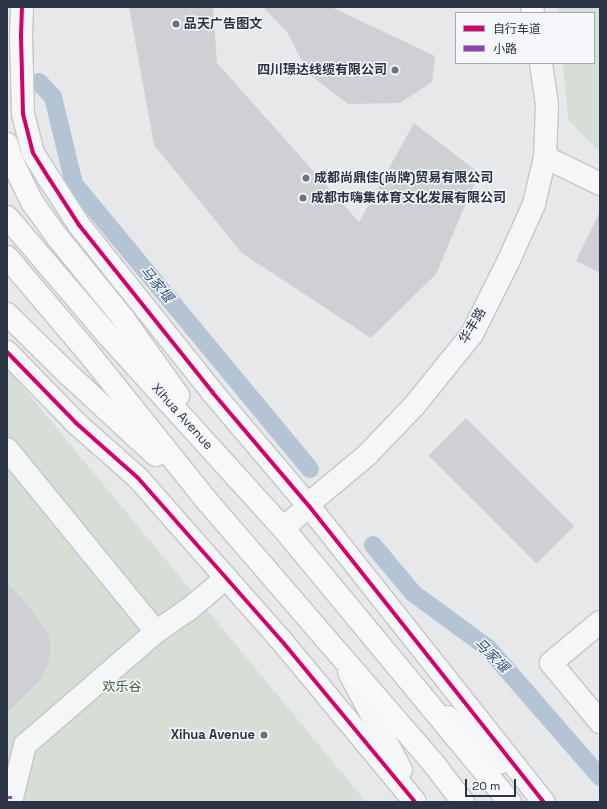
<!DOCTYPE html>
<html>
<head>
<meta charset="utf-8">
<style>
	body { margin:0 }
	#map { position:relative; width:607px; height:809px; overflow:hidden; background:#e6e8ea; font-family:"Space Grotesk","Noto Sans SC",sans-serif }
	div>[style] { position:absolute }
	.green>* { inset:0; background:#d6ded6 }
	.canal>* { height:18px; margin:-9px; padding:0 9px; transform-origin:9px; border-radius:9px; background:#b4c4d5 }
	.building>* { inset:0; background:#ced0d3; transform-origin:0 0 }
	.roads { filter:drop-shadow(1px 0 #c4c6c8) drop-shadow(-1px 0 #c4c6c8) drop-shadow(0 1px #c4c6c8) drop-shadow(0 -1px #c4c6c8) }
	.minor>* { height:22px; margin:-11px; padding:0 11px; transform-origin:11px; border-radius:11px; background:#f5f6f7 }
	.highway>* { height:22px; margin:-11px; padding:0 11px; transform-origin:11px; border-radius:11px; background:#f8f8f8 }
	.quiet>* { height:3px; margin-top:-1.5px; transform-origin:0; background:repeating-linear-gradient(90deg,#8e44ad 0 6px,transparent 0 9px) }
	.cycleway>* { height:4px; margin:-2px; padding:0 2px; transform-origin:2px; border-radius:2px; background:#d6006c }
	.dots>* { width:11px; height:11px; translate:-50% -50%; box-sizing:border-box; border:2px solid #f4f6f9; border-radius:50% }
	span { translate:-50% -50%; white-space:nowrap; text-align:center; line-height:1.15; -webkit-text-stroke:3px #f4f6f9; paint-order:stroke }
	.poi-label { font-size:13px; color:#2b3445; font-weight:700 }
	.left { translate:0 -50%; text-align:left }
	.right { translate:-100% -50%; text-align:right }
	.street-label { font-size:13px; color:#2b3445 }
	.park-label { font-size:13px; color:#3f6138 }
	.water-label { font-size:14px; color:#34527a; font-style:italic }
	.frame { position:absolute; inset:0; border:8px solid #2b3445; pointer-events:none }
	.legend { position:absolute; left:455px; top:12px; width:140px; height:52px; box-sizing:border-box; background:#f4f6f9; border:1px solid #a4a8b1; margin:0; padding:5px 7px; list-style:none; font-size:12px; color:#2b3445 }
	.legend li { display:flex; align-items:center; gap:8px; height:20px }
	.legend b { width:20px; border:1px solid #a4a8b1 }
	.scale { position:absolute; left:465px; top:779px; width:51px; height:18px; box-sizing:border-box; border:2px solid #2b3445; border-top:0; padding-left:5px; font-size:12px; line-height:14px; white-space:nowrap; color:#2b3445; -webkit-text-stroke:3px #f4f6f9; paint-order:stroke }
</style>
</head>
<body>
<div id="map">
	<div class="green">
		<i style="clip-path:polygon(557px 7px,600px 7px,600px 149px,595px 147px,568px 119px,563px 63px,594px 63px,594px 13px,558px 13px)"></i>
		<i style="clip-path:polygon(7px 368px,366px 802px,7px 802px)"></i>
	</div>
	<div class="canal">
		<i style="left:39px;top:82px;width:21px;rotate:47deg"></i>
		<i style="left:53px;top:97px;width:89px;rotate:76.4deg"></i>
		<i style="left:74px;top:184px;width:370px;rotate:50.4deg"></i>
		<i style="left:373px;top:545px;width:62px;rotate:50.2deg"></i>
		<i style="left:413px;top:593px;width:93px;rotate:36.3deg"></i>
		<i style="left:488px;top:648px;width:171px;rotate:49deg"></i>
	</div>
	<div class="building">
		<i style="clip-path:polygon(129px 7px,213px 7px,217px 63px,359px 222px,414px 123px,479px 173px,436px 274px,371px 338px,242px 253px,154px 145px)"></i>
		<i style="clip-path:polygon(263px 7px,331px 7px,435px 56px,432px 82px,400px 103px,348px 104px,309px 74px,287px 32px)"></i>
		<i style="clip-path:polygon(600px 211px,600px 273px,576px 261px)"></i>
		<i style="left:466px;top:418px;width:153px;height:53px;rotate:45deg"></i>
		<i style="clip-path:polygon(7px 582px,33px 612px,49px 636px,50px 646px,49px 660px,42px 678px,7px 713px)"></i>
	</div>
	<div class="roads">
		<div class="minor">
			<i style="left:22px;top:7px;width:29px;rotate:92deg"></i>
			<i style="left:21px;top:36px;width:78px;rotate:88.5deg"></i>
			<i style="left:23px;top:114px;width:40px;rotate:75.6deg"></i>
			<i style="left:33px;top:153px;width:32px;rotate:58deg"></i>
			<i style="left:50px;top:180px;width:54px;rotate:57.2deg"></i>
			<i style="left:79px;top:225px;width:215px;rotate:51.4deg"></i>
			<i style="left:213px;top:393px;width:148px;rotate:49.7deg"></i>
			<i style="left:309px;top:506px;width:378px;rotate:51.6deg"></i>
			<i style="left:532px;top:7px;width:6px;rotate:81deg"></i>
			<i style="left:545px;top:157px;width:61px;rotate:26.1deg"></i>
			<i style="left:7px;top:352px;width:99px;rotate:45.8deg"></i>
			<i style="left:76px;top:423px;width:83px;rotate:41.6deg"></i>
			<i style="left:138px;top:478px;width:216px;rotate:48.6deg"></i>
			<i style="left:281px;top:640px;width:210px;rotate:50.4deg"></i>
			<i style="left:7px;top:449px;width:236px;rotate:50.8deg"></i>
			<i style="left:283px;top:528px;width:34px;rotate:-40deg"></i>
			<i style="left:309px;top:506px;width:6px;rotate:-59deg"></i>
			<i style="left:312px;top:501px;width:72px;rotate:-39.9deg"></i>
			<i style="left:367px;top:455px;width:68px;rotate:-46.2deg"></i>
			<i style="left:414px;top:406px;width:92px;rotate:-51.1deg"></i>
			<i style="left:472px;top:334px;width:83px;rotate:-63.4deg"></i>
			<i style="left:509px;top:260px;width:61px;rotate:-65.9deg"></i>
			<i style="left:534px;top:204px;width:48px;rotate:-76.8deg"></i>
			<i style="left:545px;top:157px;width:52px;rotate:-87.8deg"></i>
			<i style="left:547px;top:105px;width:42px;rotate:-98.1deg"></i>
			<i style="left:600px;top:622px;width:64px;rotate:140.1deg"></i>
			<i style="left:551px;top:663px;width:77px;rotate:50.3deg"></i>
			<i style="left:349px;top:672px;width:111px;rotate:62deg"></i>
			<i style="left:448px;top:717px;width:69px;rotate:41.5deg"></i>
			<i style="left:11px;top:802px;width:59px;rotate:-76.2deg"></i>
			<i style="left:25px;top:745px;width:173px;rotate:-40.8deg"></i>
			<i style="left:156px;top:632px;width:39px;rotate:-35deg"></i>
			<i style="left:188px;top:610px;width:50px;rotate:-40.1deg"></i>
		</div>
		<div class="highway">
			<i style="left:7px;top:144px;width:18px;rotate:74deg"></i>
			<i style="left:12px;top:161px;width:46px;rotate:64deg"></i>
			<i style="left:32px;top:202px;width:44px;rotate:54.2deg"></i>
			<i style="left:58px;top:238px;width:103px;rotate:50.9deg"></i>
			<i style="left:123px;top:318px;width:95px;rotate:54.5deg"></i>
			<i style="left:7px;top:217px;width:153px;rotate:49.5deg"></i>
			<i style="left:106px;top:333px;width:263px;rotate:47.8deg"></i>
			<i style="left:283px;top:528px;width:356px;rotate:50.4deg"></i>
			<i style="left:7px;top:257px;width:122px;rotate:49.7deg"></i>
			<i style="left:86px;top:350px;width:193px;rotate:51.3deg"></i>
			<i style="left:207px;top:501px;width:347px;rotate:49.2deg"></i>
			<i style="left:434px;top:764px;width:48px;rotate:52.7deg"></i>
			<i style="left:7px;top:314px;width:84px;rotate:44.5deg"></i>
			<i style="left:67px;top:373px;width:121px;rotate:42.7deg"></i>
		</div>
	</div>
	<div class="quiet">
		<i style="left:7px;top:797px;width:5px"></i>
	</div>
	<div class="cycleway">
		<i style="left:22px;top:7px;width:29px;rotate:92deg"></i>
		<i style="left:21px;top:36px;width:78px;rotate:88.5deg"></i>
		<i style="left:23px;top:114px;width:40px;rotate:75.6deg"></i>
		<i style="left:33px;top:153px;width:32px;rotate:58deg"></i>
		<i style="left:50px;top:180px;width:54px;rotate:57.2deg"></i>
		<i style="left:79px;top:225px;width:215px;rotate:51.4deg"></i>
		<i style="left:213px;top:393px;width:148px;rotate:49.7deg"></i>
		<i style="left:309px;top:506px;width:378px;rotate:51.6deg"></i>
		<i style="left:7px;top:352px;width:99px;rotate:45.8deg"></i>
		<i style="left:76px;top:423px;width:83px;rotate:41.6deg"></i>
		<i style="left:138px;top:478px;width:216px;rotate:48.6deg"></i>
		<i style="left:281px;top:640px;width:210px;rotate:50.4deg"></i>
	</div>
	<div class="dots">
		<i style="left:176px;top:24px;background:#6c737f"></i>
		<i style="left:395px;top:70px;background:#6c737f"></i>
		<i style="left:306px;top:178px;background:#6c737f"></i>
		<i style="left:303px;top:198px;background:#6c737f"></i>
		<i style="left:264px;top:735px;background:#6c737f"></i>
	</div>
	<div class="poi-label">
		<span class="left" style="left:184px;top:24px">品天广告图文</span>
		<span class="right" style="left:387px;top:70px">四川璟达线缆有限公司</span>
		<span class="left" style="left:314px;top:178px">成都尚鼎佳(尚牌)贸易有限公司</span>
		<span class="left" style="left:311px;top:198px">成都市嗨集体育文化发展有限公司</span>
		<span class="right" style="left:255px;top:735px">Xihua Avenue</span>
	</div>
	<div class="street-label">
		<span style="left:473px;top:326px;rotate:-59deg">华丰路</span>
		<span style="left:182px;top:417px;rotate:48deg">Xihua Avenue</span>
	</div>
	<div class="park-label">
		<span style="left:122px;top:687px">欢乐谷</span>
	</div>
	<div class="water-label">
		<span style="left:157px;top:284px;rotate:50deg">马家堰</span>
		<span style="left:492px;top:655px;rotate:44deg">马家堰</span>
	</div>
	<div class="frame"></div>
	<ul class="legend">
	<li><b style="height:5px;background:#d6006c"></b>自行车道</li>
	<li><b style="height:5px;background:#8e44ad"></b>小路</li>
	</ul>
	<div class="scale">20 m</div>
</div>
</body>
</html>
